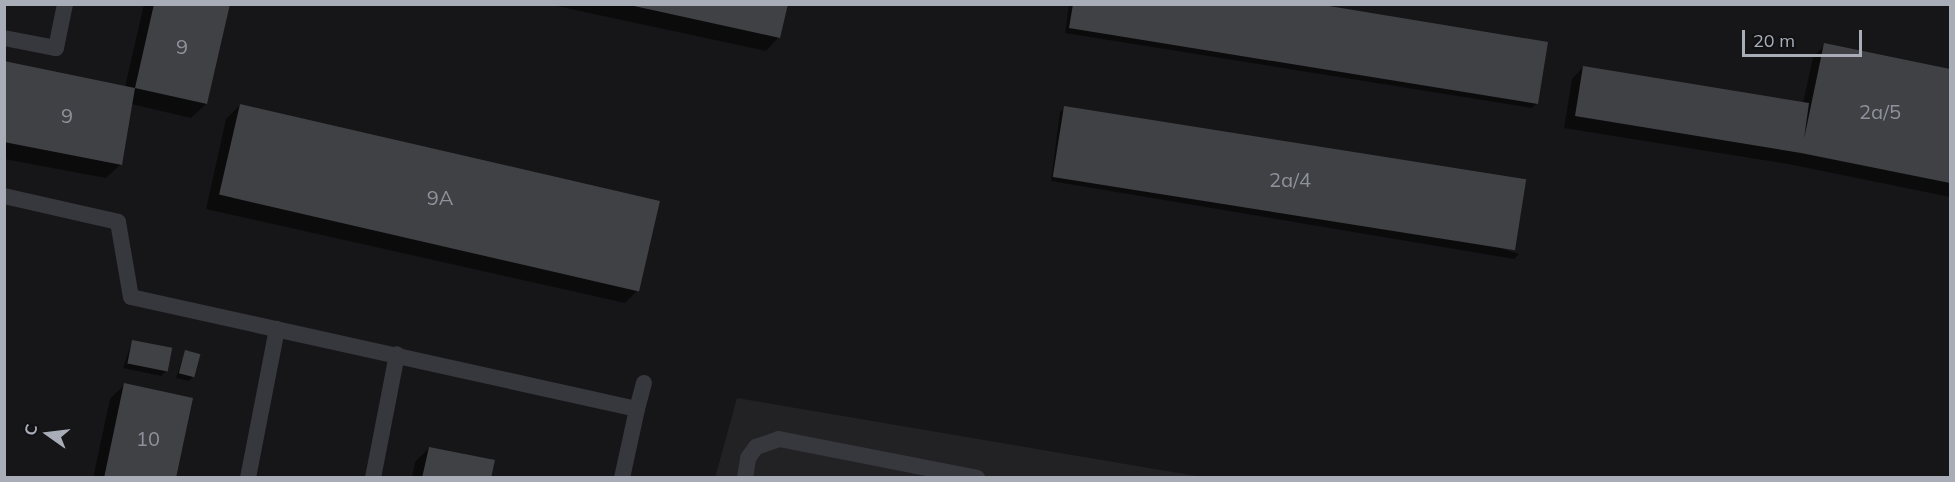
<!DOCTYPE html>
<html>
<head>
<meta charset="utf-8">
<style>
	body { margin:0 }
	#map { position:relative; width:1955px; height:482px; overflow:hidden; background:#161618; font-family:Mulish,sans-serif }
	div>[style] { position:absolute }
	.built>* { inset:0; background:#222225 }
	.shadow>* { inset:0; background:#0007 }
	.building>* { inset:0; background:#404145; transform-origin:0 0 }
	.service>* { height:16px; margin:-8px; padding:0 8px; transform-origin:8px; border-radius:8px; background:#37383d }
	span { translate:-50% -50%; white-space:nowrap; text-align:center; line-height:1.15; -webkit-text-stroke:5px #111113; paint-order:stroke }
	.number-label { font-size:20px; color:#8e929b }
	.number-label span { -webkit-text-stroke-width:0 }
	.frame { position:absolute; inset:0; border:6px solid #a8adb8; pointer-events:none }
	.north { position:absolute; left:18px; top:404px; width:60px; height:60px; -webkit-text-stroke:4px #111113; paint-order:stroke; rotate:284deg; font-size:16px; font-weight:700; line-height:24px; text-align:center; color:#a8adb8 }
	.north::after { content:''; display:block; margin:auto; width:21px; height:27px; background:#a8adb8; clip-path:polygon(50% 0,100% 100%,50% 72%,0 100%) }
	.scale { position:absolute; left:1742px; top:30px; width:120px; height:27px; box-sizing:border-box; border:3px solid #a8adb8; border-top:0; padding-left:8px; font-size:18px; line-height:21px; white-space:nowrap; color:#a8adb8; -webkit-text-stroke:4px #111113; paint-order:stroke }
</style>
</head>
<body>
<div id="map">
	<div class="built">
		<i style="clip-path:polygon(737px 398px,1202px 477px,715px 478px)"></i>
	</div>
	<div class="shadow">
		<i style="clip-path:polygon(144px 4px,228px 4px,206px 104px,191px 118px,131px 104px,121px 164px,106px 178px,4px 159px,4px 63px,125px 87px)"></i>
		<i style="clip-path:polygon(547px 4px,786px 4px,779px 37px,766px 51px)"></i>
		<i style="clip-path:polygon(1069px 4px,1307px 4px,1537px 103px,1532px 108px,1065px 33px)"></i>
		<i style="clip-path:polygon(1825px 45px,1950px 71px,1950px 197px,1788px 164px,1564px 128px,1572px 79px,1583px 67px,1803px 103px,1813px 57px)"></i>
		<i style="clip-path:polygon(240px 105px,639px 289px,625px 303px,206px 209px,226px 119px)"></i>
		<i style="clip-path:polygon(1065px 108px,1519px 254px,1514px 259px,1051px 181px,1060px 112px)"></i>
		<i style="clip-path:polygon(132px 341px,166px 371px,161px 376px,123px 368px)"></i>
		<i style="clip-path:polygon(185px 352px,194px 376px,189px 381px,176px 378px)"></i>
		<i style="clip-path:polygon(124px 385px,174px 478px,93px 478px,110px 399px)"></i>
		<i style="clip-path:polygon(429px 448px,489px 478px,412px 478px,415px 462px)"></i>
	</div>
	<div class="building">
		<i style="clip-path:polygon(154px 4px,230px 4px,207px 104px,135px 88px)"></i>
		<i style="clip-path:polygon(625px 4px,788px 4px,780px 38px)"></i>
		<i style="clip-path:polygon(1073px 4px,1317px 4px,1548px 42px,1538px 104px,1069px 28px)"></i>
		<i style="clip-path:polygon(1824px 43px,1950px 69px,1950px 183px,1801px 153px,1575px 116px,1583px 66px,1809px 103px,1804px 139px)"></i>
		<i style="clip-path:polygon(4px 61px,135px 88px,122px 165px,4px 142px)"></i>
		<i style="left:240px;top:104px;width:431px;height:93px;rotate:13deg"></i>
		<i style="left:1064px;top:106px;width:468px;height:72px;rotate:9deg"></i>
		<i style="left:132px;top:340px;width:41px;height:24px;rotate:11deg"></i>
		<i style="left:185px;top:350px;width:16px;height:24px;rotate:15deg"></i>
		<i style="clip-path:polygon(124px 383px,193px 398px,176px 478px,104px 478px)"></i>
		<i style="clip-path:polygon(429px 447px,495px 460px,491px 478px,422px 478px)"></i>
	</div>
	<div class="service">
		<i style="left:4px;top:38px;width:53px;rotate:10.9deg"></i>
		<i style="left:56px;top:48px;width:45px;rotate:-78.4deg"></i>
		<i style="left:4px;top:196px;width:117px;rotate:12.8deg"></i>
		<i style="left:118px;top:222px;width:76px;rotate:80.2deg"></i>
		<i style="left:131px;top:297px;width:518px;rotate:12.48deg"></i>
		<i style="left:637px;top:409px;width:27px;rotate:-75deg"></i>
		<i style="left:248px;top:478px;width:152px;rotate:-79deg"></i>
		<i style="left:373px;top:478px;width:126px;rotate:-79deg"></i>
		<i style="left:622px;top:478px;width:71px;rotate:-77.7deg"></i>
		<i style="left:745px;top:478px;width:20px;rotate:-81deg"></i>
		<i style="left:748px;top:458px;width:14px;rotate:-54deg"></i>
		<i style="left:756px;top:447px;width:24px;rotate:-19deg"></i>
		<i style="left:779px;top:439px;width:202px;rotate:11.1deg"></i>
	</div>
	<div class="number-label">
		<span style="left:182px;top:46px">9</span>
		<span style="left:1880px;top:111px">2а/5</span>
		<span style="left:67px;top:115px">9</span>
		<span style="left:1290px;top:179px">2а/4</span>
		<span style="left:440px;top:197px">9А</span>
		<span style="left:148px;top:438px">10</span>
	</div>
	<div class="frame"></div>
	<div class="north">С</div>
	<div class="scale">20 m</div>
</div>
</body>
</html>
